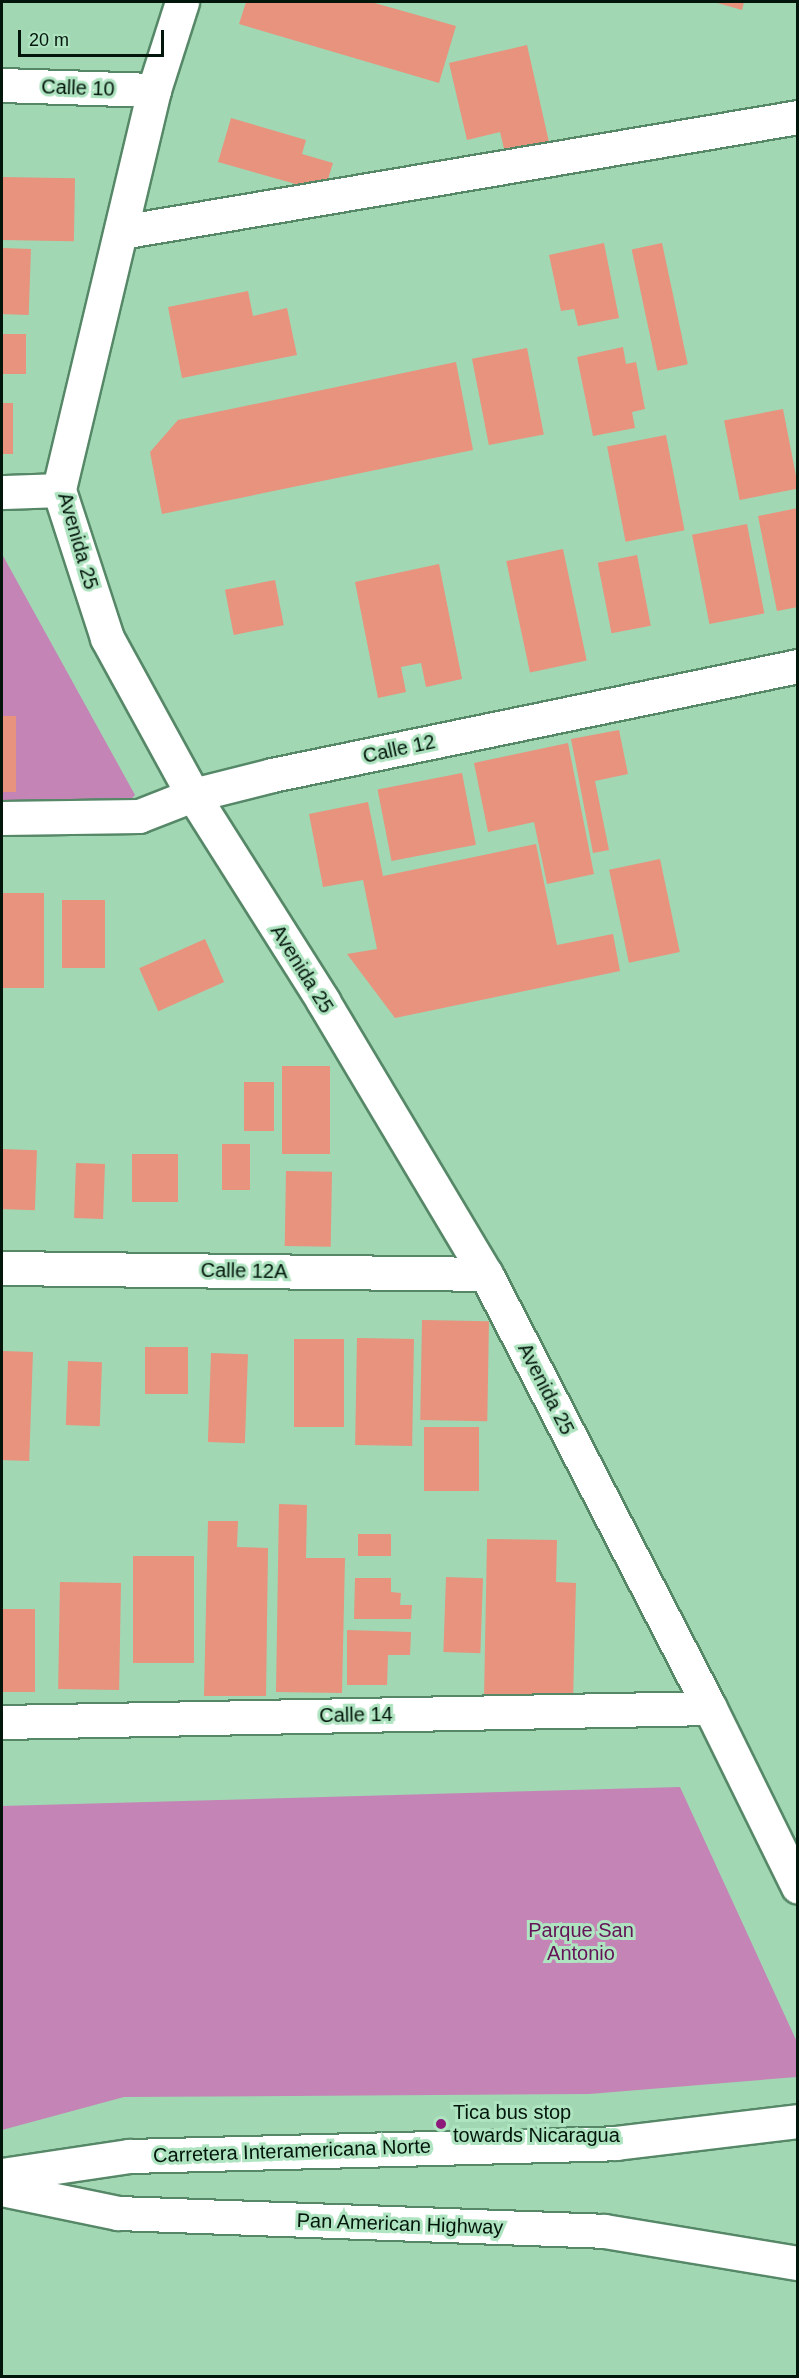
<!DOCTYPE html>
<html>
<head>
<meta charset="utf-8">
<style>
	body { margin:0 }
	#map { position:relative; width:799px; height:2378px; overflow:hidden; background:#a2d7b4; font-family:Helvetica,sans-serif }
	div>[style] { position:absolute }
	.green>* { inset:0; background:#c484b5 }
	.building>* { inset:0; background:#e7937d; transform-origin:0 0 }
	.roads { filter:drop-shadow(2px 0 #568868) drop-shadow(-2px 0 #568868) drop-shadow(0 2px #568868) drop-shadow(0 -2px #568868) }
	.minor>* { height:33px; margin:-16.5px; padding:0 16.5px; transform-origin:16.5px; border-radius:16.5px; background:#fff }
	.highway>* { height:33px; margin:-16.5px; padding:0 16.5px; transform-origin:16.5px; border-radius:16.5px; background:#fff }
	.dots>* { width:16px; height:16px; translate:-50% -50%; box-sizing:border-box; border:3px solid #afe4c1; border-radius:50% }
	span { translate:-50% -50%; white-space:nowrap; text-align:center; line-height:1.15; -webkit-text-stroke:6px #afe4c1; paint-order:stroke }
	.street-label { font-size:20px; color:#03160b }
	.park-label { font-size:20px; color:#641357 }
	.poi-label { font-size:20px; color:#03160b }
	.left { translate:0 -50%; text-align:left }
	.frame { position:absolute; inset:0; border:3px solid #03160b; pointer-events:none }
	.scale { position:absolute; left:18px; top:30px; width:146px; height:27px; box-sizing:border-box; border:3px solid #03160b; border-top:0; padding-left:8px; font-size:18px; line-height:21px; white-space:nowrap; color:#03160b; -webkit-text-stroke:4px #afe4c1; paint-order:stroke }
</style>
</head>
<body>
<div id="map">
	<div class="green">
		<i style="clip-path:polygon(2px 554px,135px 795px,114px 818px,2px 811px)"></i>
		<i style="clip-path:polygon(680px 1787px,797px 2042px,797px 2077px,589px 2094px,124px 2097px,2px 2130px,2px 1806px)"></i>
	</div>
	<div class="building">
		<i style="clip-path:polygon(246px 2px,371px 2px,456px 26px,439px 83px,239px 24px)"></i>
		<i style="clip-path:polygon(714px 2px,744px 2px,742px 10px)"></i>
		<i style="clip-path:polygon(527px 45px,549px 142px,505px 153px,500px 132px,467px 140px,449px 63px)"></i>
		<i style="clip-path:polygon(231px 118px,306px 140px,302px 154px,333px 163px,324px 192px,218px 162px)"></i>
		<i style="left:2px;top:177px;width:73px;height:63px;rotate:1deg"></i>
		<i style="clip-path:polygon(604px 243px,619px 318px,578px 326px,574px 309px,561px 311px,549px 255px)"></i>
		<i style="left:662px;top:243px;width:124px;height:31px;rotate:78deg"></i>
		<i style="left:2px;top:248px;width:29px;height:66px;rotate:2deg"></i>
		<i style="clip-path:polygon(248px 291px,253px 316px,287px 308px,297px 355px,182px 378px,168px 307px)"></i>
		<i style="left:2px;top:334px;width:24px;height:40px"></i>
		<i style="clip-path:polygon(623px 347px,626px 364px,636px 362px,645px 409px,632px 412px,635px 428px,593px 436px,577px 357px)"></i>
		<i style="left:527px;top:348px;width:88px;height:56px;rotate:79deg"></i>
		<i style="clip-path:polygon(456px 362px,473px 450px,162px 514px,150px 452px,178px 420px)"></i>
		<i style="left:2px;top:403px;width:11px;height:51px"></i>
		<i style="left:783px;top:409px;width:81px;height:60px;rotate:79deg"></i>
		<i style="left:666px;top:435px;width:97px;height:60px;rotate:79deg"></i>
		<i style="clip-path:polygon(798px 508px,798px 607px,777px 611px,758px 516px)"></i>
		<i style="left:747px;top:524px;width:91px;height:56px;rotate:79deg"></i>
		<i style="left:563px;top:549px;width:114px;height:58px;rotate:78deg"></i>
		<i style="left:637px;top:555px;width:72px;height:40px;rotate:79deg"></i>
		<i style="clip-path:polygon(439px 564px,462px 679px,426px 687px,421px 663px,401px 667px,406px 692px,378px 698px,355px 582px)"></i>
		<i style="left:275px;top:580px;width:46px;height:51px;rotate:79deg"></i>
		<i style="left:2px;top:716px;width:14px;height:76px"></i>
		<i style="clip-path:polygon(619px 730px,628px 774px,595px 781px,609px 850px,593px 853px,571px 739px)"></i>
		<i style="clip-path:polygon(568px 743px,594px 874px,547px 884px,534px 822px,488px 832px,474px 763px)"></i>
		<i style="left:462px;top:773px;width:73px;height:86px;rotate:79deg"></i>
		<i style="clip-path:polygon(368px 802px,383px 876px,536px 844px,557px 945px,613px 934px,620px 971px,395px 1018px,347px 954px,377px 949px,363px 880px,323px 887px,309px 814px)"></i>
		<i style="left:660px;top:859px;width:95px;height:52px;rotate:78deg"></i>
		<i style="left:2px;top:893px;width:42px;height:95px"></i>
		<i style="left:62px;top:900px;width:43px;height:68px"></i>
		<i style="left:205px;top:939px;width:47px;height:72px;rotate:66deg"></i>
		<i style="left:282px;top:1066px;width:48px;height:88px"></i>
		<i style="left:244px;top:1082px;width:30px;height:49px"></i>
		<i style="left:222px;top:1144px;width:28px;height:46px"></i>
		<i style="left:2px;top:1149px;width:35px;height:60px;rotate:2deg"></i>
		<i style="left:132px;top:1154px;width:46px;height:48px"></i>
		<i style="left:76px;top:1163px;width:29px;height:55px;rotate:2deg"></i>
		<i style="left:286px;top:1171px;width:46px;height:75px;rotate:1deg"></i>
		<i style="left:422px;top:1320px;width:67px;height:100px;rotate:1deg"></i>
		<i style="left:357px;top:1338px;width:57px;height:107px;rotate:1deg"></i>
		<i style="left:294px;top:1339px;width:50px;height:88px"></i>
		<i style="left:145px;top:1347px;width:43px;height:47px"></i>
		<i style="left:2px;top:1351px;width:31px;height:109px;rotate:2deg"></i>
		<i style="left:211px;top:1353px;width:37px;height:89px;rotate:2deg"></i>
		<i style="left:68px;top:1361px;width:34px;height:64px;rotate:2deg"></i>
		<i style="left:424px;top:1427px;width:55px;height:64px"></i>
		<i style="clip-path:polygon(279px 1504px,307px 1505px,306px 1558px,345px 1558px,342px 1693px,276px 1692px)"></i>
		<i style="clip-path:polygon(208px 1521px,238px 1521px,237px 1547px,268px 1548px,266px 1696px,204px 1696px)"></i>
		<i style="left:358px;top:1534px;width:33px;height:22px"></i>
		<i style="clip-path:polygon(487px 1539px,557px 1540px,556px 1582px,576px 1583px,573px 1701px,484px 1699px)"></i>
		<i style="left:133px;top:1556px;width:61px;height:107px"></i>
		<i style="left:446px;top:1577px;width:37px;height:75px;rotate:2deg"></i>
		<i style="clip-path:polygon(355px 1578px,391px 1578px,391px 1592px,401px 1593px,400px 1605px,412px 1605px,411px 1619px,354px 1619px)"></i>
		<i style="left:60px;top:1582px;width:61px;height:107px;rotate:1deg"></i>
		<i style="left:2px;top:1609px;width:33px;height:83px"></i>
		<i style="clip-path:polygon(347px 1630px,411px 1632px,410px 1655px,388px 1655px,387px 1685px,347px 1685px)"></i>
	</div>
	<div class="roads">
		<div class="minor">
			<i style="left:182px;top:2px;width:92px;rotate:107.7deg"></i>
			<i style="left:154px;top:90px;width:411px;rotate:103.4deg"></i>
			<i style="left:59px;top:490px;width:156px;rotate:72deg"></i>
			<i style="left:107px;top:638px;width:179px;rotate:61.3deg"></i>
			<i style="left:193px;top:795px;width:244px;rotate:57.7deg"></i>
			<i style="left:323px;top:1001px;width:318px;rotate:59.2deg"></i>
			<i style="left:486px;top:1274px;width:488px;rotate:62.7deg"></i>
			<i style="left:710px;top:1708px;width:199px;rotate:63.8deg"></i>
			<i style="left:2px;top:85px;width:152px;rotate:1.9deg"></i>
			<i style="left:121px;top:232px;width:687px;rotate:-9.64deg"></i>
			<i style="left:2px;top:492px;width:57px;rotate:-2deg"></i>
			<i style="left:2px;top:818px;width:137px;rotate:-0.8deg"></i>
			<i style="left:139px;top:816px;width:58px;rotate:-21.3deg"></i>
			<i style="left:193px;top:795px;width:81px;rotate:-14.2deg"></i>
			<i style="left:272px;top:775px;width:537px;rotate:-11.71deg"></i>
			<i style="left:2px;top:1268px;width:484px;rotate:0.7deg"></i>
			<i style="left:2px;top:1722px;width:708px;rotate:-1.13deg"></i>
		</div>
		<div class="highway">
			<i style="left:2px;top:2175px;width:128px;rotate:-8.5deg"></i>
			<i style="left:129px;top:2156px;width:487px;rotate:-1.5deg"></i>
			<i style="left:616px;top:2143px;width:183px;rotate:-6.9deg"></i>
			<i style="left:2px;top:2189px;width:118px;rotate:11.7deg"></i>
			<i style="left:118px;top:2213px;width:486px;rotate:2.1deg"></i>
			<i style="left:604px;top:2231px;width:197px;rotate:9.4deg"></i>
		</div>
	</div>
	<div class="dots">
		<i style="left:441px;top:2124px;background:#8d1a7b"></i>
	</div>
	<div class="street-label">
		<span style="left:78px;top:88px;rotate:2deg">Calle 10</span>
		<span style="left:78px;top:541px;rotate:74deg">Avenida 25</span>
		<span style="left:399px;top:749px;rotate:-12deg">Calle 12</span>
		<span style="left:302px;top:969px;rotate:58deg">Avenida 25</span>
		<span style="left:244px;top:1271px;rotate:1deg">Calle 12A</span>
		<span style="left:546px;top:1389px;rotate:63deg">Avenida 25</span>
		<span style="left:356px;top:1715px;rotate:-1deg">Calle 14</span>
		<span style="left:292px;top:2151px;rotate:-2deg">Carretera Interamericana Norte</span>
		<span style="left:400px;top:2224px;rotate:2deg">Pan American Highway</span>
	</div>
	<div class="park-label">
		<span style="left:581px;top:1942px">Parque San<br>Antonio</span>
	</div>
	<div class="poi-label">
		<span class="left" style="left:453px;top:2124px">Tica bus stop<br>towards Nicaragua</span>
	</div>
	<div class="frame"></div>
	<div class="scale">20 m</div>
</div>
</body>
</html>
